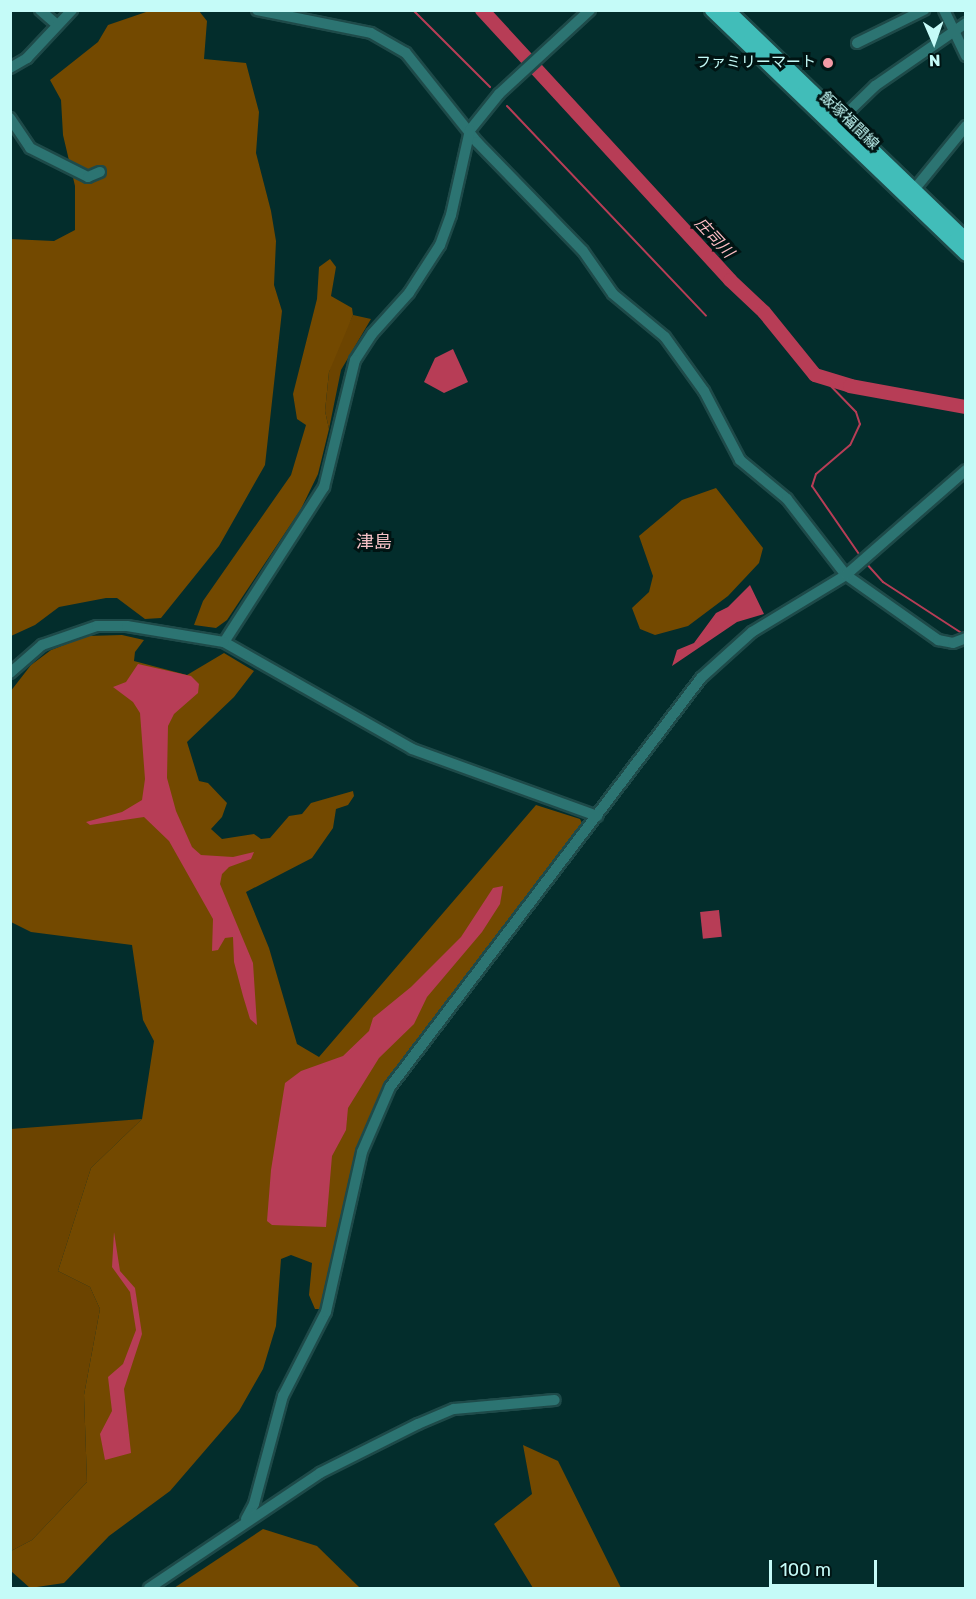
<!DOCTYPE html>
<html>
<head>
<meta charset="utf-8">
<style>
	body { margin:0 }
	#map { position:relative; width:976px; height:1599px; overflow:hidden; background:#032d2c; font-family:Rubik,"Noto Sans JP",sans-serif }
	div>[style] { position:absolute }
	.green>* { inset:0; background:#6c4400 }
	.forest>* { inset:0; background:#734900 }
	.water>* { inset:0; background:#b73d56; transform-origin:0 0 }
	.stream>* { height:2px; margin:-1px; padding:0 1px; transform-origin:1px; border-radius:1px; background:#b73d56 }
	.river>* { height:14px; margin:-7px; padding:0 7px; transform-origin:7px; border-radius:7px; background:#b73d56 }
	.roads { filter:drop-shadow(2px 0 #1e4a49) drop-shadow(-2px 0 #1e4a49) drop-shadow(0 2px #1e4a49) drop-shadow(0 -2px #1e4a49) }
	.minor>* { height:10px; margin:-5px; padding:0 5px; transform-origin:5px; border-radius:5px; background:#2c7472 }
	.major>* { height:14px; margin:-7px; padding:0 7px; transform-origin:7px; border-radius:7px; background:#41bdb9 }
	.dots>* { width:16px; height:16px; translate:-50% -50%; box-sizing:border-box; border:3px solid #001413; border-radius:50% }
	span { translate:-50% -50%; white-space:nowrap; text-align:center; line-height:1.15; -webkit-text-stroke:6px #001413; paint-order:stroke }
	.poi-label { font-size:15px; color:#c5fbf8 }
	.right { translate:-100% -50%; text-align:right }
	.street-label { font-size:15px; color:#c5fbf8 }
	.water-label { font-size:16px; color:#ffbec5; font-style:italic }
	.quarter-label { font-size:18px; color:#f6c2c7 }
	.frame { position:absolute; inset:0; border:12px solid #c5fbf8; pointer-events:none }
	.north { position:absolute; left:904px; top:12px; width:60px; height:60px; -webkit-text-stroke:4px #001413; paint-order:stroke; rotate:178deg; font-size:16px; font-weight:700; line-height:24px; text-align:center; color:#c5fbf8 }
	.north::after { content:''; display:block; margin:auto; width:21px; height:27px; background:#c5fbf8; clip-path:polygon(50% 0,100% 100%,50% 72%,0 100%) }
	.scale { position:absolute; left:769px; top:1560px; width:108px; height:27px; box-sizing:border-box; border:3px solid #c5fbf8; border-top:0; padding-left:8px; font-size:18px; line-height:21px; white-space:nowrap; color:#c5fbf8; -webkit-text-stroke:4px #001413; paint-order:stroke }
</style>
</head>
<body>
<div id="map">
	<div class="green">
		<i style="clip-path:polygon(353px 315px,371px 319px,341px 370px,329px 429px,325px 411px,329px 372px,333px 355px)"></i>
		<i style="clip-path:polygon(142px 1119px,91px 1168px,58px 1271px,90px 1287px,100px 1309px,84px 1395px,87px 1482px,32px 1540px,11px 1551px,11px 1129px)"></i>
	</div>
	<div class="forest">
		<i style="clip-path:polygon(149px 11px,199px 11px,207px 21px,204px 59px,246px 63px,259px 112px,256px 153px,271px 211px,276px 241px,274px 285px,282px 311px,265px 465px,219px 546px,161px 618px,145px 619px,117px 598px,106px 598px,59px 607px,35px 625px,11px 636px,10px 239px,54px 241px,75px 230px,75px 186px,63px 135px,61px 100px,50px 80px,98px 42px,108px 25px)"></i>
		<i style="clip-path:polygon(330px 259px,336px 267px,331px 296px,352px 308px,353px 315px,329px 372px,325px 411px,329px 429px,318px 474px,301px 509px,227px 620px,216px 628px,194px 625px,203px 601px,291px 475px,306px 425px,297px 419px,293px 394px,317px 299px,319px 267px)"></i>
		<i style="clip-path:polygon(716px 488px,763px 548px,759px 563px,728px 596px,688px 626px,655px 635px,640px 629px,632px 608px,649px 592px,653px 576px,639px 536px,682px 500px)"></i>
		<i style="clip-path:polygon(122px 635px,144px 640px,135px 652px,134px 661px,187px 675px,224px 653px,254px 671px,234px 697px,187px 742px,199px 781px,208px 783px,227px 803px,222px 817px,211px 829px,222px 839px,254px 834px,261px 839px,270px 838px,289px 816px,302px 814px,311px 803px,353px 791px,354px 796px,348px 805px,336px 809px,333px 828px,312px 858px,246px 892px,269px 948px,297px 1044px,319px 1057px,536px 805px,580px 819px,583px 825px,387px 1083px,366px 1125px,358px 1151px,322px 1309px,315px 1309px,309px 1295px,312px 1263px,291px 1255px,281px 1259px,276px 1326px,263px 1369px,239px 1411px,170px 1491px,109px 1536px,64px 1583px,30px 1588px,11px 1571px,11px 1551px,32px 1540px,87px 1482px,84px 1395px,100px 1309px,90px 1287px,58px 1271px,91px 1168px,142px 1119px,154px 1041px,143px 1020px,132px 945px,31px 932px,11px 922px,10px 692px,31px 665px,51px 650px,87px 636px)"></i>
		<i style="clip-path:polygon(523px 1445px,558px 1461px,621px 1588px,533px 1588px,494px 1524px,532px 1494px)"></i>
		<i style="clip-path:polygon(263px 1529px,317px 1546px,360px 1588px,174px 1588px)"></i>
	</div>
	<div class="water">
		<i style="clip-path:polygon(453px 349px,468px 382px,444px 393px,424px 382px,435px 358px)"></i>
		<i style="clip-path:polygon(750px 585px,764px 614px,737px 622px,672px 666px,677px 650px,694px 643px,716px 613px,728px 607px)"></i>
		<i style="clip-path:polygon(138px 664px,191px 676px,199px 684px,198px 693px,174px 714px,168px 726px,167px 778px,176px 811px,192px 847px,201px 855px,233px 857px,254px 852px,251px 859px,229px 867px,222px 874px,220px 884px,253px 963px,257px 1025px,250px 1019px,243px 996px,234px 962px,233px 937px,225px 938px,218px 950px,212px 951px,213px 919px,169px 841px,144px 817px,90px 825px,86px 822px,122px 812px,142px 800px,145px 779px,140px 713px,133px 702px,113px 687px,126px 682px)"></i>
		<i style="clip-path:polygon(503px 886px,500px 904px,482px 932px,427px 997px,414px 1024px,379px 1058px,348px 1108px,346px 1130px,332px 1156px,326px 1227px,272px 1225px,267px 1221px,271px 1170px,285px 1083px,301px 1071px,343px 1056px,369px 1031px,373px 1018px,411px 987px,461px 937px,493px 888px)"></i>
		<i style="left:719px;top:910px;width:27px;height:19px;rotate:84deg"></i>
		<i style="clip-path:polygon(114px 1232px,120px 1271px,135px 1288px,142px 1334px,124px 1389px,131px 1453px,105px 1460px,100px 1434px,112px 1411px,108px 1377px,123px 1364px,136px 1330px,130px 1292px,112px 1267px)"></i>
	</div>
	<div class="stream">
		<i style="left:413px;top:10px;width:109px;rotate:45deg"></i>
		<i style="left:507px;top:106px;width:289px;rotate:46.5deg"></i>
		<i style="left:824px;top:379px;width:46px;rotate:45.9deg"></i>
		<i style="left:856px;top:412px;width:13px;rotate:72deg"></i>
		<i style="left:860px;top:424px;width:23px;rotate:115deg"></i>
		<i style="left:850px;top:445px;width:45px;rotate:139.5deg"></i>
		<i style="left:816px;top:474px;width:13px;rotate:108deg"></i>
		<i style="left:812px;top:486px;width:86px;rotate:55.4deg"></i>
		<i style="left:865px;top:562px;width:27px;rotate:48deg"></i>
		<i style="left:883px;top:582px;width:95px;rotate:33deg"></i>
	</div>
	<div class="river">
		<i style="left:482px;top:10px;width:367px;rotate:47.4deg"></i>
		<i style="left:730px;top:280px;width:47px;rotate:43.3deg"></i>
		<i style="left:764px;top:312px;width:81px;rotate:51deg"></i>
		<i style="left:815px;top:375px;width:37px;rotate:17deg"></i>
		<i style="left:850px;top:386px;width:118px;rotate:10.3deg"></i>
	</div>
	<div class="roads">
		<div class="minor">
			<i style="left:40px;top:10px;width:21px;rotate:41deg"></i>
			<i style="left:257px;top:10px;width:116px;rotate:11.4deg"></i>
			<i style="left:371px;top:33px;width:40px;rotate:29.7deg"></i>
			<i style="left:406px;top:53px;width:114px;rotate:51.4deg"></i>
			<i style="left:477px;top:142px;width:152px;rotate:45.8deg"></i>
			<i style="left:583px;top:251px;width:52px;rotate:55.1deg"></i>
			<i style="left:613px;top:294px;width:67px;rotate:39.6deg"></i>
			<i style="left:665px;top:337px;width:67px;rotate:54.2deg"></i>
			<i style="left:704px;top:391px;width:78px;rotate:62.4deg"></i>
			<i style="left:740px;top:460px;width:61px;rotate:39.7deg"></i>
			<i style="left:787px;top:499px;width:96px;rotate:52.2deg"></i>
			<i style="left:846px;top:575px;width:113px;rotate:35.2deg"></i>
			<i style="left:938px;top:640px;width:15px;rotate:11deg"></i>
			<i style="left:953px;top:643px;width:14px;rotate:-21deg"></i>
			<i style="left:590px;top:10px;width:124px;rotate:137.3deg"></i>
			<i style="left:499px;top:94px;width:46px;rotate:128.9deg"></i>
			<i style="left:470px;top:130px;width:87px;rotate:102.6deg"></i>
			<i style="left:451px;top:215px;width:32px;rotate:110deg"></i>
			<i style="left:440px;top:245px;width:57px;rotate:122.9deg"></i>
			<i style="left:409px;top:293px;width:55px;rotate:132.1deg"></i>
			<i style="left:372px;top:334px;width:31px;rotate:123deg"></i>
			<i style="left:355px;top:360px;width:131px;rotate:103.7deg"></i>
			<i style="left:324px;top:487px;width:184px;rotate:122.8deg"></i>
			<i style="left:224px;top:642px;width:216px;rotate:29.6deg"></i>
			<i style="left:412px;top:749px;width:197px;rotate:19.9deg"></i>
			<i style="left:944px;top:10px;width:51px;rotate:64.4deg"></i>
			<i style="left:857px;top:43px;width:75px;rotate:-26.2deg"></i>
			<i style="left:10px;top:68px;width:20px;rotate:-30deg"></i>
			<i style="left:27px;top:58px;width:66px;rotate:-46.8deg"></i>
			<i style="left:10px;top:118px;width:36px;rotate:56deg"></i>
			<i style="left:30px;top:148px;width:65px;rotate:26.6deg"></i>
			<i style="left:88px;top:177px;width:13px;rotate:-23deg"></i>
			<i style="left:840px;top:120px;width:49px;rotate:-44.2deg"></i>
			<i style="left:875px;top:86px;width:111px;rotate:-34.7deg"></i>
			<i style="left:913px;top:191px;width:84px;rotate:-50.8deg"></i>
			<i style="left:10px;top:673px;width:43px;rotate:-41.2deg"></i>
			<i style="left:42px;top:645px;width:58px;rotate:-19.1deg"></i>
			<i style="left:97px;top:626px;width:30px"></i>
			<i style="left:127px;top:626px;width:98px;rotate:9.4deg"></i>
			<i style="left:246px;top:1519px;width:17px;rotate:-62deg"></i>
			<i style="left:254px;top:1504px;width:112px;rotate:-75deg"></i>
			<i style="left:283px;top:1396px;width:94px;rotate:-62.9deg"></i>
			<i style="left:326px;top:1312px;width:164px;rotate:-77.3deg"></i>
			<i style="left:362px;top:1152px;width:71px;rotate:-66.7deg"></i>
			<i style="left:390px;top:1087px;width:514px;rotate:-52.75deg"></i>
			<i style="left:701px;top:678px;width:69px;rotate:-42deg"></i>
			<i style="left:752px;top:632px;width:110px;rotate:-31.2deg"></i>
			<i style="left:846px;top:575px;width:159px;rotate:-41.2deg"></i>
			<i style="left:149px;top:1588px;width:206px;rotate:-33.9deg"></i>
			<i style="left:320px;top:1473px;width:110px;rotate:-26.6deg"></i>
			<i style="left:418px;top:1424px;width:39px;rotate:-23deg"></i>
			<i style="left:454px;top:1409px;width:101px;rotate:-5.1deg"></i>
		</div>
		<div class="major">
			<i style="left:712px;top:10px;width:352px;rotate:43.8deg"></i>
			<i style="left:727px;top:10px;width:332px;rotate:43.9deg"></i>
		</div>
	</div>
	<div class="dots">
		<i style="left:828px;top:63px;background:#f49aa5"></i>
	</div>
	<div class="poi-label">
		<span class="right" style="left:816px;top:63px">ファミリーマート</span>
	</div>
	<div class="street-label">
		<span style="left:849px;top:121px;rotate:44deg">飯塚福間線</span>
	</div>
	<div class="water-label">
		<span style="left:714px;top:238px;rotate:47deg">庄司川</span>
	</div>
	<div class="quarter-label">
		<span style="left:374px;top:542px">津島</span>
	</div>
	<div class="frame"></div>
	<div class="north">N</div>
	<div class="scale">100 m</div>
</div>
</body>
</html>
